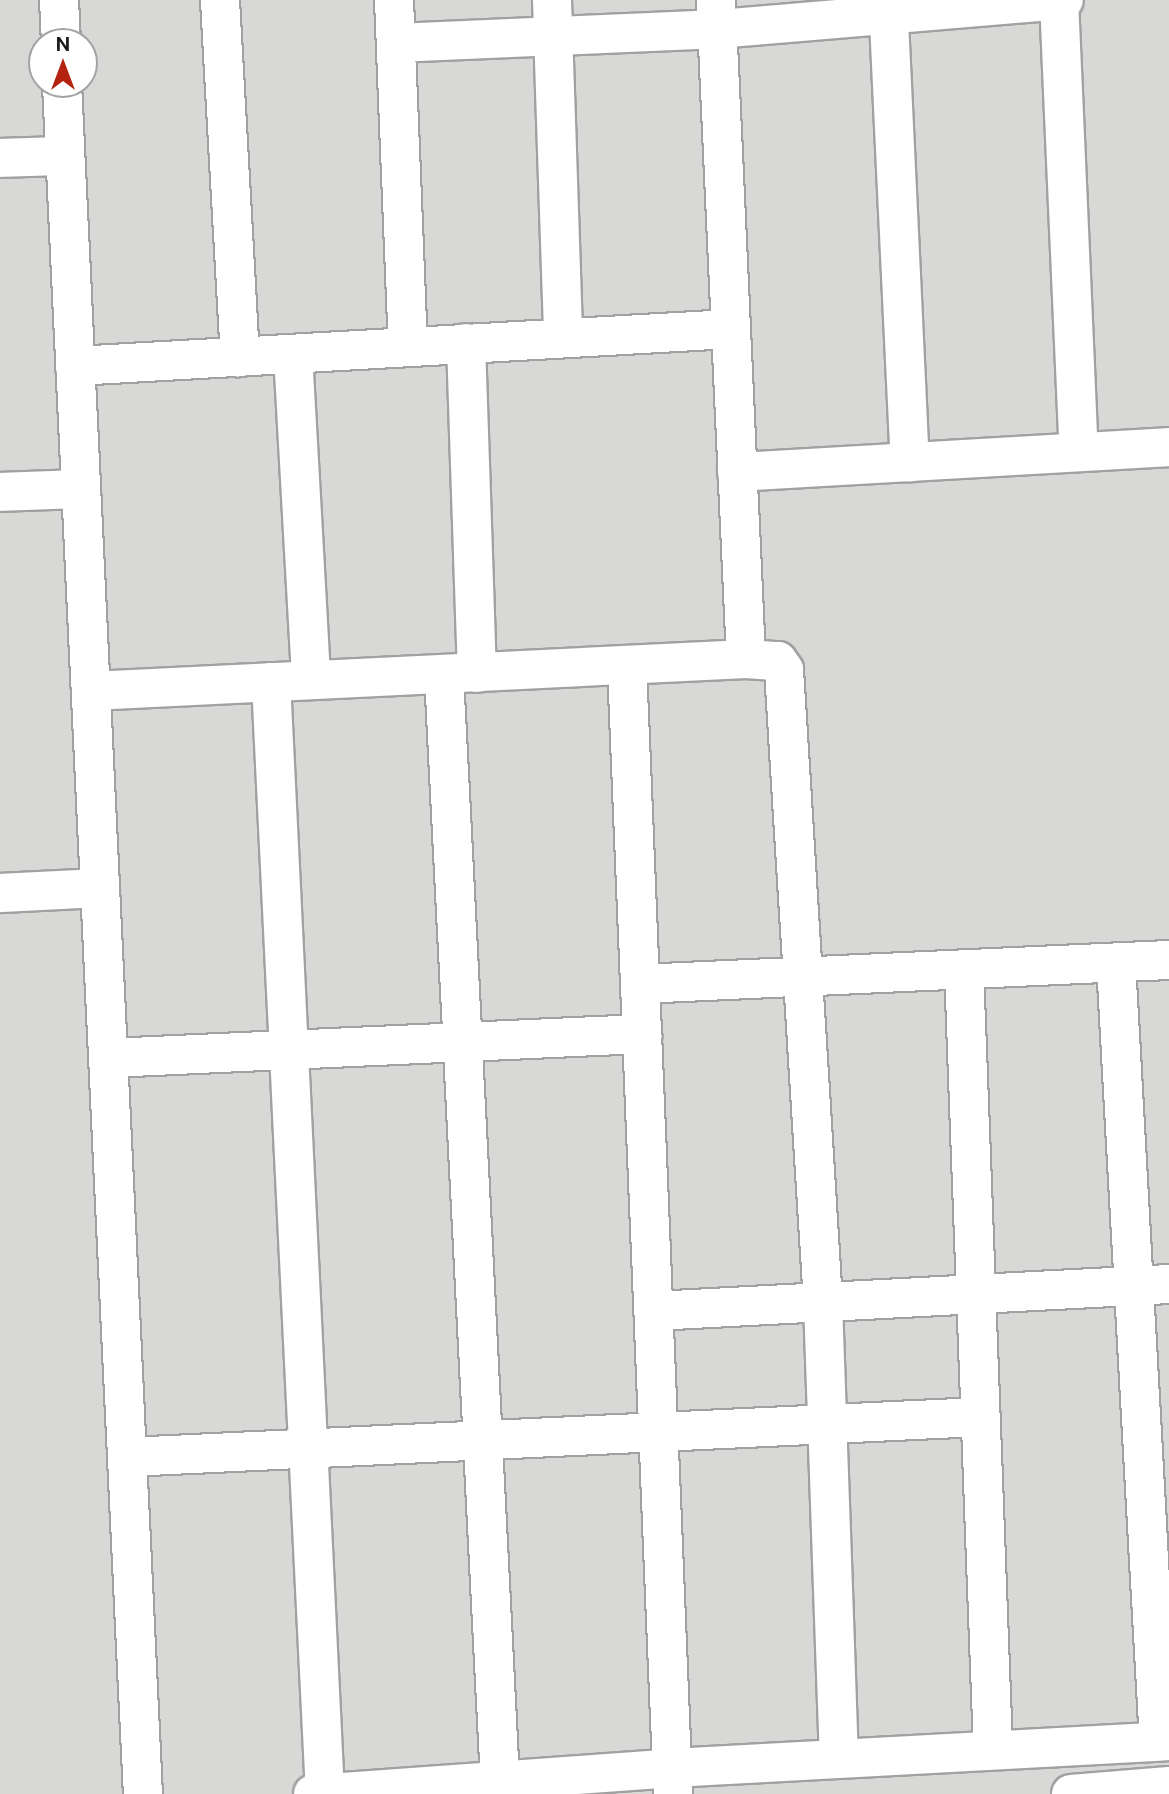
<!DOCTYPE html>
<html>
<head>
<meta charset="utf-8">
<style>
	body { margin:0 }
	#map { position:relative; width:1169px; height:1794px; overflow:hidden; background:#ebe9e1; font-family:"Public Sans",sans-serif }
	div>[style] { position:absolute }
	.residential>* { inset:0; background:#d8d8d7 }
	.roads { filter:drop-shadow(2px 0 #a1a1a1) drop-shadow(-2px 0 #a1a1a1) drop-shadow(0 2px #a1a1a1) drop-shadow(0 -2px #a1a1a1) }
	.minor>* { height:38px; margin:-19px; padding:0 19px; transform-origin:19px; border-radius:19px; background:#fff }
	span { translate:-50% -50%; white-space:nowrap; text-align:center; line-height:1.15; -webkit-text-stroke:7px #fff; paint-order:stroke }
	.north { position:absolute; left:28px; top:28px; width:70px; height:70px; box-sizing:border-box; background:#fff; border:2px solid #a3a3a3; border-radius:50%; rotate:0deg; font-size:19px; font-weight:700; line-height:28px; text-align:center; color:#1a1a1a }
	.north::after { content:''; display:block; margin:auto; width:24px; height:32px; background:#b42311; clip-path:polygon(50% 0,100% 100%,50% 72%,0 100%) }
</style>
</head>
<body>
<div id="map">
	<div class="residential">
		<i style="clip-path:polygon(evenodd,0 0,1169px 0,1169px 1794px,0 1794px,0 0,42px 42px,84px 42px,84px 84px,42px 84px,42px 42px)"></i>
	</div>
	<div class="roads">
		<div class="minor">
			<i style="left:59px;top:0;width:42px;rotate:87.3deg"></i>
			<i style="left:220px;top:0;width:358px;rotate:86.8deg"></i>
			<i style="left:394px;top:0;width:347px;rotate:87.7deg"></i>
			<i style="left:552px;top:0;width:338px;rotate:88.1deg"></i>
			<i style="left:716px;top:0;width:660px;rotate:87.39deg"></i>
			<i style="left:888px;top:0;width:463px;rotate:87.3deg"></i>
			<i style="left:1059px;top:0;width:452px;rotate:87.5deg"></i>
			<i style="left:397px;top:43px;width:321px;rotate:-2.5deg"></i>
			<i style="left:718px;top:29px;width:347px;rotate:-4.8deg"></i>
			<i style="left:62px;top:84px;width:1712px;rotate:87.29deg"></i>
			<i style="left:0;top:158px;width:65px;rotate:-1.8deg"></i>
			<i style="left:466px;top:343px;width:330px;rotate:88.1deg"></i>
			<i style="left:293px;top:354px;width:326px;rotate:86.8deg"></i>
			<i style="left:75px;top:366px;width:657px;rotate:-3.23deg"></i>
			<i style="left:737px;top:472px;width:433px;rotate:-3.3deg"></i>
			<i style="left:0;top:492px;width:81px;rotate:-2.1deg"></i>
			<i style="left:627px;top:666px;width:1129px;rotate:87.66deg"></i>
			<i style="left:444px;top:675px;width:1106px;rotate:87.1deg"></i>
			<i style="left:271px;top:682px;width:1112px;rotate:87.22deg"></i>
			<i style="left:91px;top:691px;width:656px;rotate:-2.8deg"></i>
			<i style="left:746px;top:659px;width:32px;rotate:4deg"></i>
			<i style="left:778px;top:661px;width:11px;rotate:56deg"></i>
			<i style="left:784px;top:670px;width:634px;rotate:86.47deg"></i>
			<i style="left:823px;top:1303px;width:455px;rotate:88deg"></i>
			<i style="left:0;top:893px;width:100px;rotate:-2.9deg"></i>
			<i style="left:1116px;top:963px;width:779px;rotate:86.84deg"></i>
			<i style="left:964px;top:969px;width:782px;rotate:87.87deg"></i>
			<i style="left:640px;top:984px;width:530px;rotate:-2.6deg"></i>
			<i style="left:109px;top:1058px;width:534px;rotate:-2.58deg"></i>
			<i style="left:654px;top:1311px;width:516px;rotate:-3deg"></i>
			<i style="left:128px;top:1457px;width:851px;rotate:-2.69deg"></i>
			<i style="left:313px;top:1794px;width:360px;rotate:-4.1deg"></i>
			<i style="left:672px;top:1768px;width:498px;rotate:-3.1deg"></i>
			<i style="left:1071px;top:1794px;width:98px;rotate:-4.7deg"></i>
		</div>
	</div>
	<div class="north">N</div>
</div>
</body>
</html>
